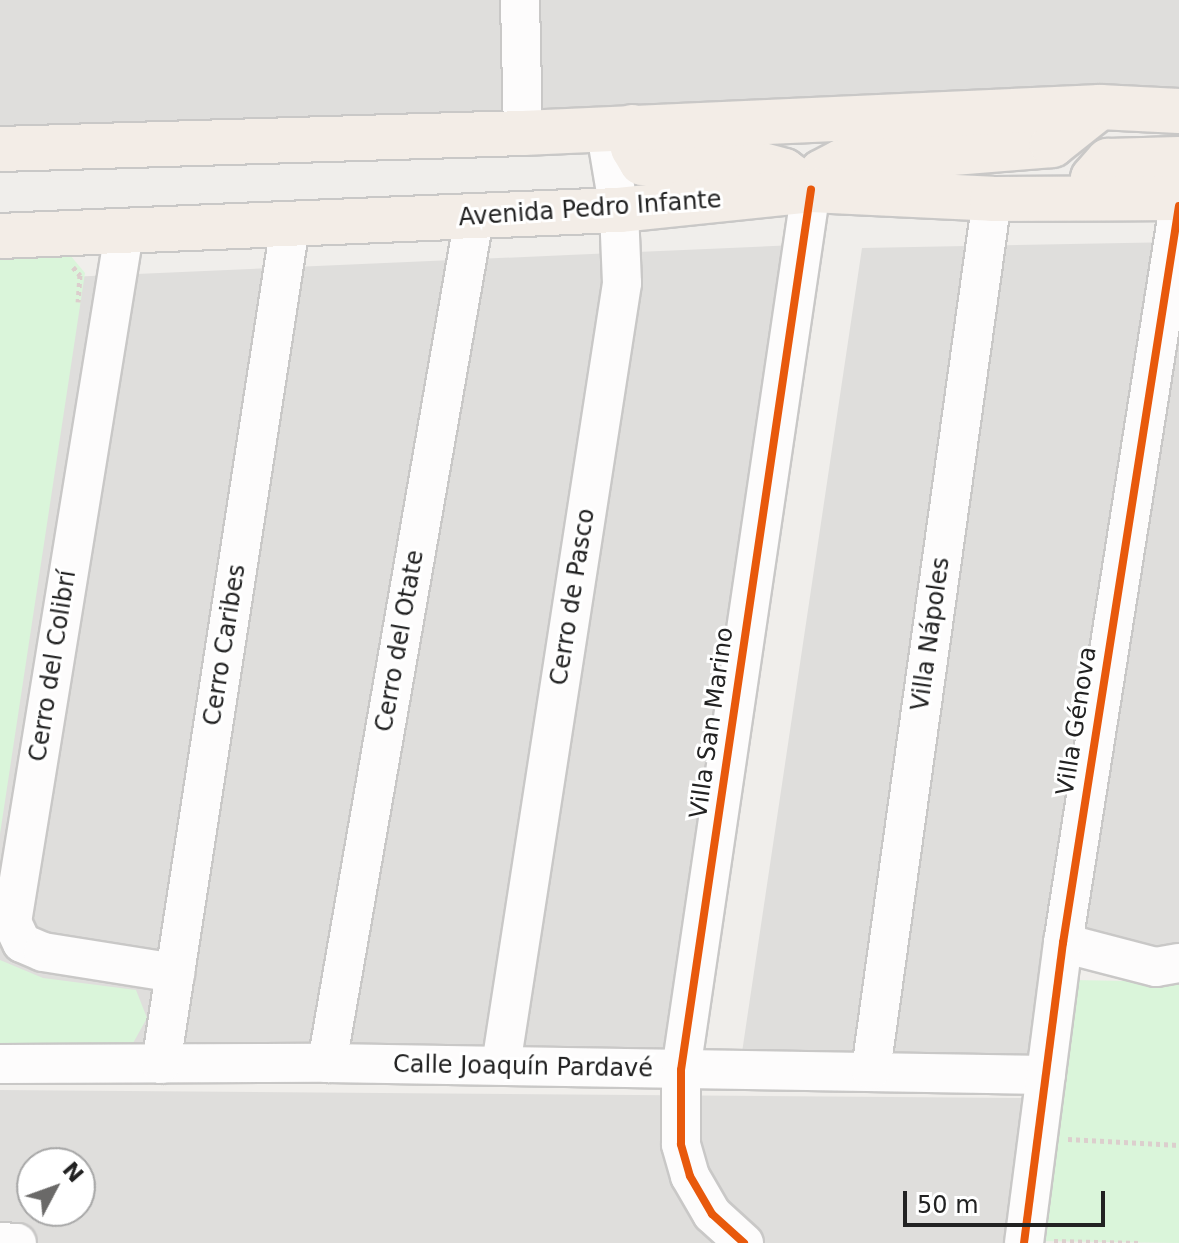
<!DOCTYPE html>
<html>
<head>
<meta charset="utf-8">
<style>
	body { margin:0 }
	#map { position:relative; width:1179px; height:1243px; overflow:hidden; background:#f0eeeb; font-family:"DejaVu Sans",sans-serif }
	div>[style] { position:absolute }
	.residential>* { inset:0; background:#dfdedc }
	.park>* { inset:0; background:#daf5da }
	.path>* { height:5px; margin-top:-2.5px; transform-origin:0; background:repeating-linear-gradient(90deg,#dccecd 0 4px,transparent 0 8px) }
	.roads { filter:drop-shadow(2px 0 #c9c8c7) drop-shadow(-2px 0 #c9c8c7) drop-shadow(0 2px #c9c8c7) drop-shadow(0 -2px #c9c8c7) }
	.minor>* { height:38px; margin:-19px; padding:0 19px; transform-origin:19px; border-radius:19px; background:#fdfcfc }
	.major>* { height:44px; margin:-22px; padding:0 22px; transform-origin:22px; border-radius:22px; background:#f3ede7 }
	.cycleway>* { height:8px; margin:-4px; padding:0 4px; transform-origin:4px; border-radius:4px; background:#e8590c }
	span { translate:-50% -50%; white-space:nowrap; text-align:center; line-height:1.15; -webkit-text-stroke:6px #fff; paint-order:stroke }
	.street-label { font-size:24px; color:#222 }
	.north { position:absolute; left:16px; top:1147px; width:80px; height:80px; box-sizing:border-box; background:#fff; border:2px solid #a7a7a7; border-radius:50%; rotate:49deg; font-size:22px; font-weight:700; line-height:32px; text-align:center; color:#222 }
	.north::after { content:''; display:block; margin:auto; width:28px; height:36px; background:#6a6968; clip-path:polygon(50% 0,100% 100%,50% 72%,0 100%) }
	.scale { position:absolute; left:903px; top:1191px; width:202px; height:36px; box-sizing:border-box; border:4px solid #222; border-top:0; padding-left:10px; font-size:24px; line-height:28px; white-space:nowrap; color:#222; -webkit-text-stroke:6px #fff; paint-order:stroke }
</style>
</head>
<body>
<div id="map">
	<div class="residential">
		<i style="clip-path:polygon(0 0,1179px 0,1179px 101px,0 132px)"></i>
		<i style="clip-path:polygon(1179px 242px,1179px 957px,1063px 943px,1045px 1063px,741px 1059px,862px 248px)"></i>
		<i style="clip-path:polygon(818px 244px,695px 1051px,0 1052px,0 280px)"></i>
		<i style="clip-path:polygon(evenodd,0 1090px,1023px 1098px,1012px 1243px,0 1243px,0 1090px,32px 1163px,80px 1163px,80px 1211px,32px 1211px,32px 1163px)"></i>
	</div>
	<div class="park">
		<i style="clip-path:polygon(70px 255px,85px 273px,0 834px,0 258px)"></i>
		<i style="clip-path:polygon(0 960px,43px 978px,136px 990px,147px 1018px,132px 1045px,0 1043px)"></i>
		<i style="clip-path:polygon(1072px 980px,1179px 982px,1179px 1243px,1035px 1241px)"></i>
	</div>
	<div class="path">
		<i style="left:73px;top:267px;width:11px;rotate:49deg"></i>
		<i style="left:80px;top:275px;width:27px;rotate:94deg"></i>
		<i style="left:1068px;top:1139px;width:111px;rotate:3.1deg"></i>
		<i style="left:1054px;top:1241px;width:87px;rotate:1.3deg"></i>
	</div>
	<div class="roads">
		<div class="minor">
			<i style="left:520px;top:0;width:133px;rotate:88.7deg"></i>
			<i style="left:124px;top:233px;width:698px;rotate:99.23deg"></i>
			<i style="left:12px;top:922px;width:23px;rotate:65deg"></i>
			<i style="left:22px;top:943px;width:23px;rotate:23deg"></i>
			<i style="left:43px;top:952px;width:134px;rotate:9deg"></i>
			<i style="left:1063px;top:943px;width:96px;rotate:14.5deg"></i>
			<i style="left:1156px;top:967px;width:23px;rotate:-10deg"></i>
			<i style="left:327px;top:1063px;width:858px;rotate:-80.13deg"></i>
			<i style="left:0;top:1064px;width:327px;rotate:-0.2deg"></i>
			<i style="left:327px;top:1063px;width:719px;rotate:0.96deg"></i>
			<i style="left:161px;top:1064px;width:848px;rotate:-81.25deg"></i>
			<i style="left:501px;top:1065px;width:791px;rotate:-81.2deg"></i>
			<i style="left:622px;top:283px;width:73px;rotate:-92.4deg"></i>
			<i style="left:619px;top:210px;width:84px;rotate:-99.6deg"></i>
			<i style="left:871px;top:1070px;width:879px;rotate:-82.09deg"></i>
			<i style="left:0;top:1242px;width:17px;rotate:3deg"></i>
			<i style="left:744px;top:1243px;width:43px;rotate:-137.8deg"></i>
			<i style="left:712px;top:1214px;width:44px;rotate:-120.1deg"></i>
			<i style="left:690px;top:1176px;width:33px;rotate:-106deg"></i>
			<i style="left:681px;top:1144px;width:74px;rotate:-90deg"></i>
			<i style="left:681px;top:1070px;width:890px;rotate:-81.6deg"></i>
			<i style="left:1024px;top:1243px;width:303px;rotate:-82.6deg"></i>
			<i style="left:1063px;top:943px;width:746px;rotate:-81.06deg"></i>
		</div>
		<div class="major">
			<i style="left:632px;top:127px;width:21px;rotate:87deg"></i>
			<i style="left:633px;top:148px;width:17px;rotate:59deg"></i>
			<i style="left:642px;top:163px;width:113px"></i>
			<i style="left:755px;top:163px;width:30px;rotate:15deg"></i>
			<i style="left:784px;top:171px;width:33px;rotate:35deg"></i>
			<i style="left:811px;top:190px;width:21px;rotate:-59deg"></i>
			<i style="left:822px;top:172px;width:21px;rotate:-28deg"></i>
			<i style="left:841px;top:162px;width:212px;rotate:-4.6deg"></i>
			<i style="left:1052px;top:145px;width:61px;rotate:-38.4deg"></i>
			<i style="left:0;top:149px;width:523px;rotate:-1.75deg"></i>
			<i style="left:523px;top:133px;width:578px;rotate:-2.58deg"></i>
			<i style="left:1100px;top:107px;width:79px;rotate:2.9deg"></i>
			<i style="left:1091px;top:195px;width:17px;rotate:-83deg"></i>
			<i style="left:1093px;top:178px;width:23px;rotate:-49deg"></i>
			<i style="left:1108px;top:161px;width:71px;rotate:-1.6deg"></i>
			<i style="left:0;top:236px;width:620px;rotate:-2.41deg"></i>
			<i style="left:619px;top:210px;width:193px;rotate:-5.9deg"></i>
			<i style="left:811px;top:190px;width:181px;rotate:2.8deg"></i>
			<i style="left:992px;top:199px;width:187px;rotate:-0.3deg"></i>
		</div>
	</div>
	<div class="cycleway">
		<i style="left:744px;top:1243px;width:43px;rotate:-137.8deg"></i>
		<i style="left:712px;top:1214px;width:44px;rotate:-120.1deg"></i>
		<i style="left:690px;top:1176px;width:33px;rotate:-106deg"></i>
		<i style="left:681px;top:1144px;width:74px;rotate:-90deg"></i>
		<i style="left:681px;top:1070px;width:890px;rotate:-81.6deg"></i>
		<i style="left:1024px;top:1243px;width:303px;rotate:-82.6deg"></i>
		<i style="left:1063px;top:943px;width:746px;rotate:-81.06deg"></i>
	</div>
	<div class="street-label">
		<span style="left:590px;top:209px;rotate:-4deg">Avenida Pedro Infante</span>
		<span style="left:573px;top:597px;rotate:-81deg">Cerro de Pasco</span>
		<span style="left:931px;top:634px;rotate:-82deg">Villa Nápoles</span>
		<span style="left:400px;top:641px;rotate:-80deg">Cerro del Otate</span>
		<span style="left:225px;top:645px;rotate:-81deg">Cerro Caribes</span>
		<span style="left:53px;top:666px;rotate:-81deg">Cerro del Colibrí</span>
		<span style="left:1077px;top:721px;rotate:-81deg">Villa Génova</span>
		<span style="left:712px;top:723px;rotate:-82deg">Villa San Marino</span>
		<span style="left:523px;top:1067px;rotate:1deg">Calle Joaquín Pardavé</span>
	</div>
	<div class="north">N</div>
	<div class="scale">50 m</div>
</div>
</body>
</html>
